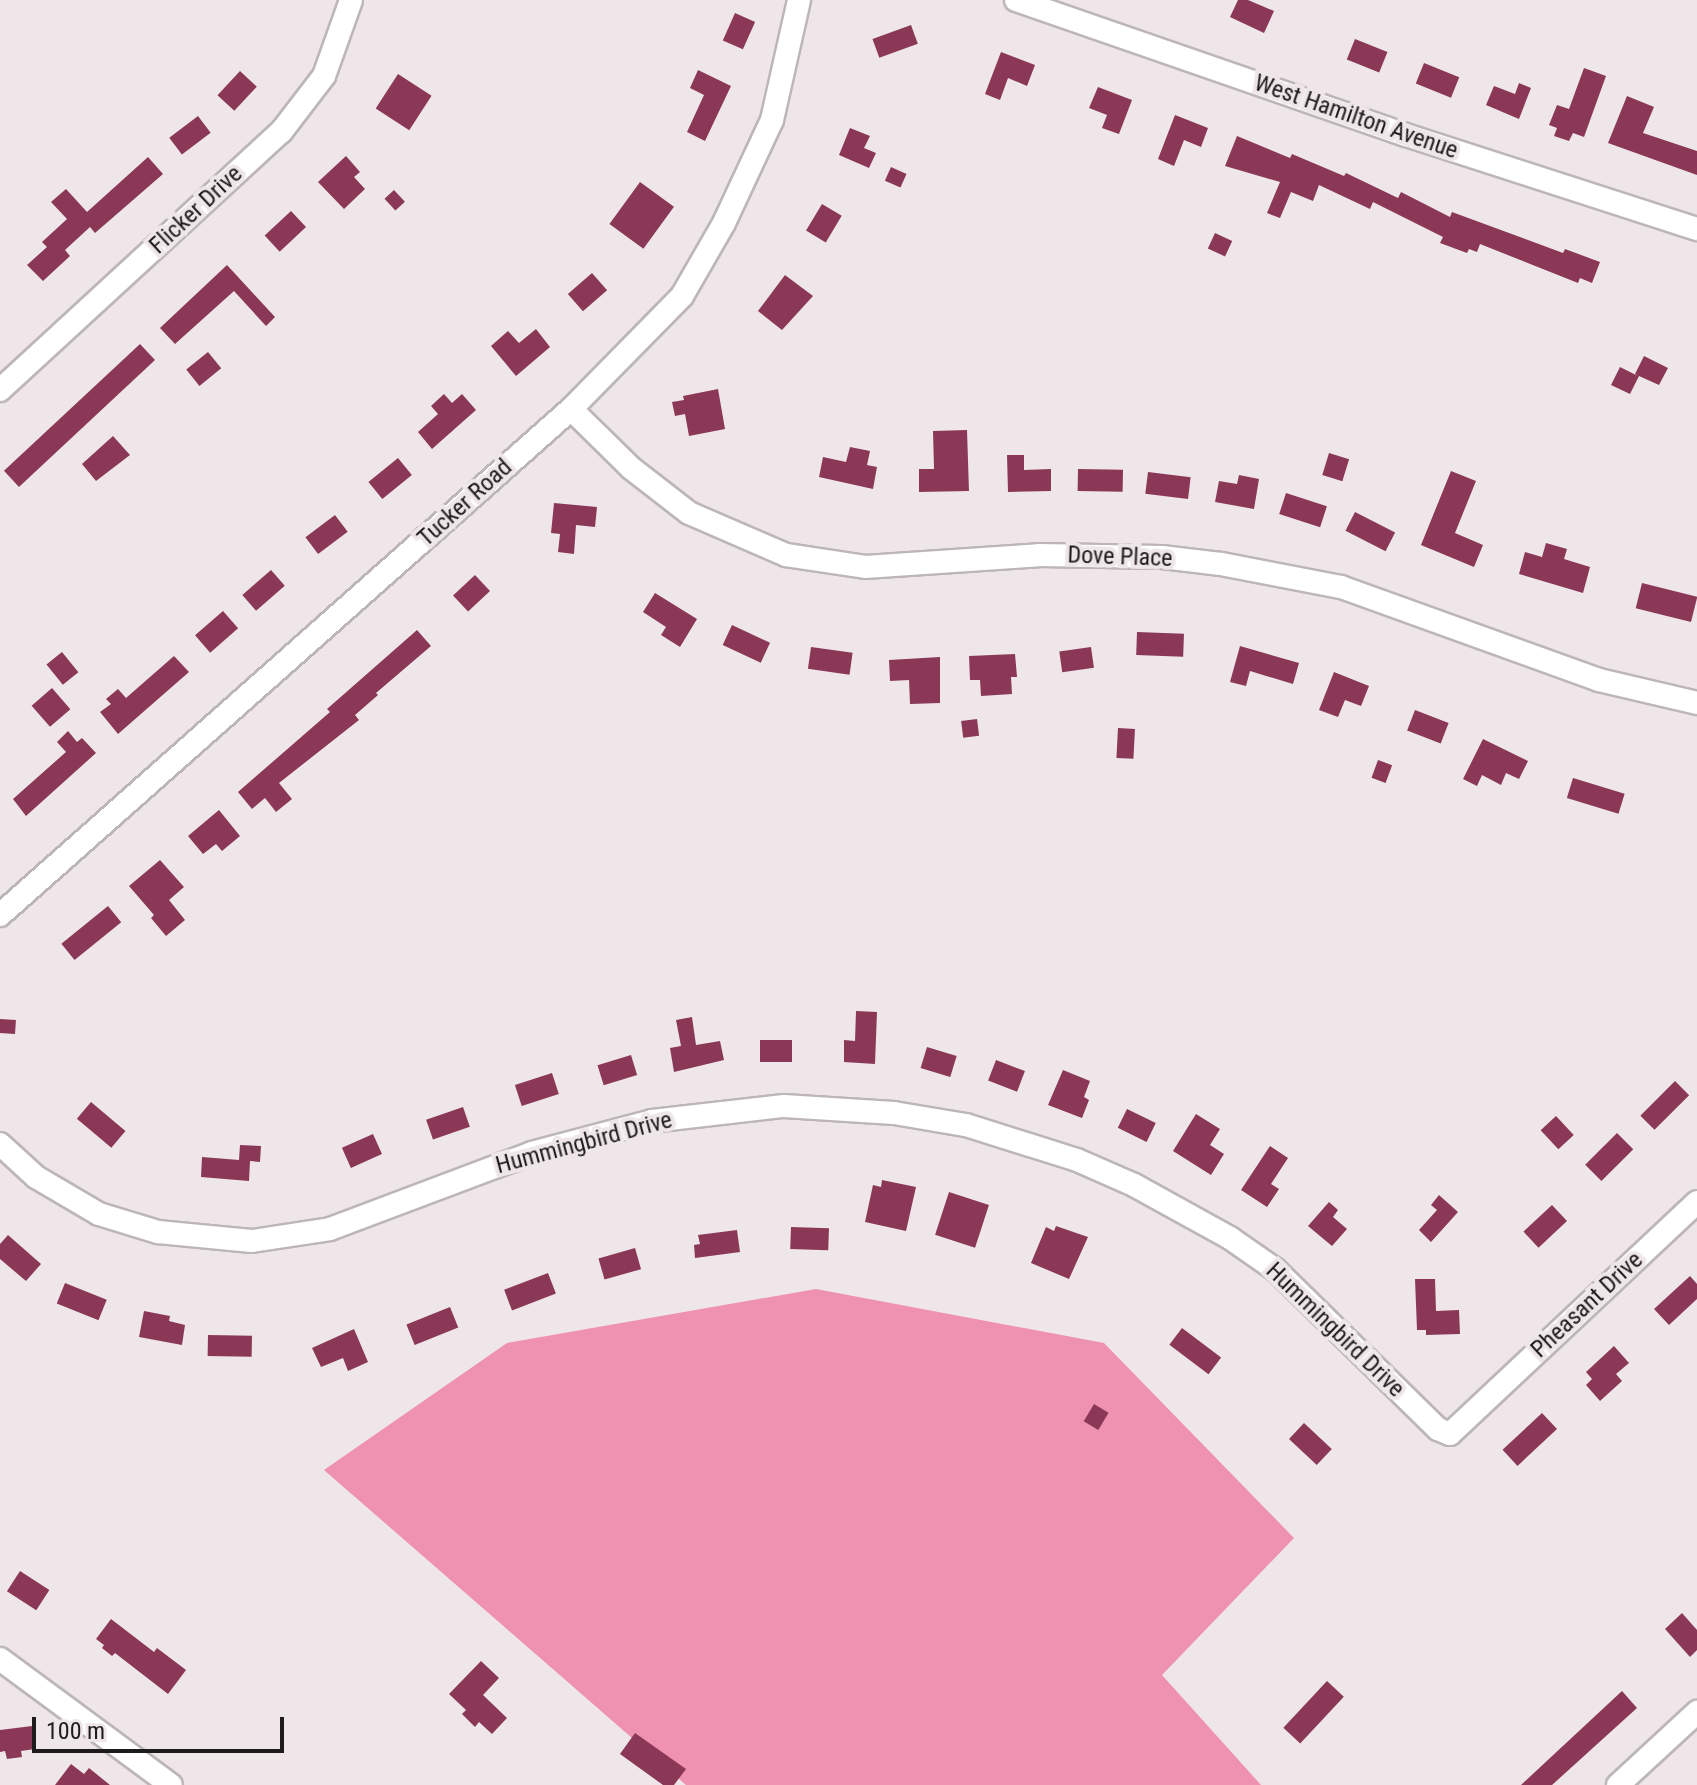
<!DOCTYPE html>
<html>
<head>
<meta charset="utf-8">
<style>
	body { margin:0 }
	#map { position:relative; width:1697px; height:1785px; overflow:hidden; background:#eee6e8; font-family:"Roboto Condensed",sans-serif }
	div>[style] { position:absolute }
	.forest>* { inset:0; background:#ef91b0 }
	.building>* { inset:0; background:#8b3857; transform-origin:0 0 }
	.roads { filter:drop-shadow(2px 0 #bdb6b8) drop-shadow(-2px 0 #bdb6b8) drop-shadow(0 2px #bdb6b8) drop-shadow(0 -2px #bdb6b8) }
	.minor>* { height:22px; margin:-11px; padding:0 11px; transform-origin:11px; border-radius:11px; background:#fff }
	span { translate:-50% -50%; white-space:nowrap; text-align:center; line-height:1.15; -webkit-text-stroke:8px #eee6e8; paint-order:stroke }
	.street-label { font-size:24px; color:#1e1b1c }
	.scale { position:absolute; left:32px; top:1717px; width:252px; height:36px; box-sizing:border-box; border:4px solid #1e1b1c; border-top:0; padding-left:10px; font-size:24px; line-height:28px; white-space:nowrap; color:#1e1b1c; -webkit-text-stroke:6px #eee6e8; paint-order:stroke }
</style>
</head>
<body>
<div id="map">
	<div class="forest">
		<i style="clip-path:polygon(816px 1289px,1104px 1343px,1294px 1538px,1162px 1675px,1261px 1785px,686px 1785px,324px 1470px,507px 1343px)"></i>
	</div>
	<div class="building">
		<i style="clip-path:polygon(1238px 0,1248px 0,1274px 11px,1264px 33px,1230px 17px)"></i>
		<i style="left:735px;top:13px;width:22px;height:30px;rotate:24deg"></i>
		<i style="left:911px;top:25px;width:20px;height:41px;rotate:70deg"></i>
		<i style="left:1355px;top:39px;width:35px;height:22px;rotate:22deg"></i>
		<i style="clip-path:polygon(1001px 52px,1035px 65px,1027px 86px,1008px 78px,1000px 100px,985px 94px)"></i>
		<i style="left:1424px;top:63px;width:38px;height:22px;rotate:22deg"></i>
		<i style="clip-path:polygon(1584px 68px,1606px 76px,1584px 137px,1573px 133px,1569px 141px,1554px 136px,1557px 128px,1549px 125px,1557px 105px,1569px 109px)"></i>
		<i style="clip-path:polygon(698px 70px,731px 86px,705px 141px,687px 132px,704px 95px,690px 88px)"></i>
		<i style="left:240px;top:71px;width:23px;height:33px;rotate:43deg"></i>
		<i style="left:398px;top:74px;width:40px;height:41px;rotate:33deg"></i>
		<i style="clip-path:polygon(1519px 83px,1531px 88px,1519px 119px,1486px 105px,1494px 86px,1515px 94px)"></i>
		<i style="clip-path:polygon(1098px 87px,1132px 100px,1119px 134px,1102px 128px,1107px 115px,1089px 108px)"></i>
		<i style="clip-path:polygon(1627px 96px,1654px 107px,1643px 133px,1697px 151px,1697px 175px,1608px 143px)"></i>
		<i style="clip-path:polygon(1175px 115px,1208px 128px,1201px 147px,1184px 140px,1174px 166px,1158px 159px)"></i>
		<i style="left:198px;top:116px;width:21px;height:36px;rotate:53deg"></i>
		<i style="clip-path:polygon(850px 128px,870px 136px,864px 148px,876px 153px,869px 168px,839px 155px)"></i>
		<i style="clip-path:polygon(1237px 136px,1290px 158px,1292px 154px,1344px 176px,1346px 173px,1398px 198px,1401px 192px,1450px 217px,1452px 212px,1563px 253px,1565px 249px,1600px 262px,1592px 283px,1580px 278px,1578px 283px,1480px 244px,1477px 252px,1469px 249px,1467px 253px,1440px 243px,1443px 237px,1373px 202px,1370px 209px,1319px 185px,1313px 201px,1291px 192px,1280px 218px,1267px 213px,1280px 182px,1225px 166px)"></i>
		<i style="clip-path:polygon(346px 156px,360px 172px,354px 177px,365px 189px,344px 209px,318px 182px)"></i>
		<i style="clip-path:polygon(148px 157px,163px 174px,95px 233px,90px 227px,65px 250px,70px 256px,43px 281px,27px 265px,47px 247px,42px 242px,67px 219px,51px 202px,66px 189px,87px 212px)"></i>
		<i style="left:891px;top:167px;width:17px;height:15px;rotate:24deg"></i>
		<i style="left:640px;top:182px;width:42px;height:52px;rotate:36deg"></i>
		<i style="left:394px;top:190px;width:16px;height:13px;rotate:47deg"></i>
		<i style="left:822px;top:204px;width:23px;height:31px;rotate:31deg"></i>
		<i style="left:291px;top:211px;width:22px;height:36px;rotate:47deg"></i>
		<i style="left:1215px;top:233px;width:19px;height:17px;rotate:25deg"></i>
		<i style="clip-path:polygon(227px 265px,275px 317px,266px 326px,234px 291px,175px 344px,160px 328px)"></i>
		<i style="left:592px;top:273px;width:23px;height:32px;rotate:49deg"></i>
		<i style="clip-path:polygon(785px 275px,813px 296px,782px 330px,758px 311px)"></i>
		<i style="clip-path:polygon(536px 329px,550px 347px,516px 376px,491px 346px,508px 331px,519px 343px)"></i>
		<i style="left:140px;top:344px;width:22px;height:186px;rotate:47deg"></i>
		<i style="left:208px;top:352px;width:21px;height:28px;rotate:51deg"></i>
		<i style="clip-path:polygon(1644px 356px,1668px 368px,1659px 385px,1639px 376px,1630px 394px,1611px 385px,1620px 367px,1638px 376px,1635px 374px)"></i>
		<i style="clip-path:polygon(718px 389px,725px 429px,689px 436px,685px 414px,675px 416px,672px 402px,684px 400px,683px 396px)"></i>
		<i style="clip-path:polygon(444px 394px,452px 403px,462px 394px,476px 410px,432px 449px,418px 432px,438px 414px,431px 406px)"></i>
		<i style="clip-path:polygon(967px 430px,969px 491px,919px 492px,919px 469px,934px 469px,933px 431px)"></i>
		<i style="clip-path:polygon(113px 436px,130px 455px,96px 481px,82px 464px)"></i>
		<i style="clip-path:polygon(850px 447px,870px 451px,867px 465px,877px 467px,873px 489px,819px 477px,823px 457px,846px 462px)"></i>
		<i style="left:1329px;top:453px;width:21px;height:23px;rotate:17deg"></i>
		<i style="clip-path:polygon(1007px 455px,1024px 455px,1024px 470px,1051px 469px,1051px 491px,1008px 492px)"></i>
		<i style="left:398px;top:458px;width:22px;height:38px;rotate:51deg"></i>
		<i style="left:1078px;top:469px;width:45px;height:22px;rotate:1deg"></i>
		<i style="clip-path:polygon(1451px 471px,1476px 481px,1455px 533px,1483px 545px,1474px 567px,1421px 545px)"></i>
		<i style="left:1148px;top:472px;width:43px;height:22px;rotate:7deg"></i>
		<i style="clip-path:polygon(1239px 475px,1259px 479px,1254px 509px,1215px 502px,1219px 481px,1237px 484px)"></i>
		<i style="left:1286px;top:493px;width:43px;height:22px;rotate:18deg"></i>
		<i style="clip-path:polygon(554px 503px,597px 507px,595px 527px,576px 525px,574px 554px,558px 552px,560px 534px,551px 533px)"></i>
		<i style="left:1355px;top:512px;width:45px;height:21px;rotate:27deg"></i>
		<i style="left:335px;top:515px;width:21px;height:37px;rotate:53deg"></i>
		<i style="clip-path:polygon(1546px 543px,1567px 549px,1564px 559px,1590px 567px,1583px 593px,1519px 574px,1525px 552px,1542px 557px)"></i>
		<i style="left:271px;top:570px;width:21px;height:38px;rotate:49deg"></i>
		<i style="left:475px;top:575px;width:22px;height:30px;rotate:47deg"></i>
		<i style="left:1642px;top:583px;width:57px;height:26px;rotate:14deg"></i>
		<i style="clip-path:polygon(655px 593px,697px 619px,680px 647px,661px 635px,666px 627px,643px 612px)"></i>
		<i style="left:223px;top:611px;width:23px;height:37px;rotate:49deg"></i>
		<i style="left:732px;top:625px;width:42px;height:22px;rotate:25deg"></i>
		<i style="clip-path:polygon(417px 630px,431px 646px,376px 693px,378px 695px,355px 715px,359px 720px,279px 783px,292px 799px,276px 812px,265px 798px,252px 809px,238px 792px,330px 712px,327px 709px)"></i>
		<i style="left:1137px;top:632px;width:47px;height:23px;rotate:2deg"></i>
		<i style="clip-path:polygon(1240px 646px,1299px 663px,1293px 684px,1250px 671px,1246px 686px,1230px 682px)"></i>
		<i style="left:811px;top:647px;width:42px;height:22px;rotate:8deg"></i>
		<i style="left:1091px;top:647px;width:21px;height:32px;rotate:82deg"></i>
		<i style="left:62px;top:652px;width:26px;height:20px;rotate:51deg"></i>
		<i style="clip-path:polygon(1015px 654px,1017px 677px,1011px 677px,1012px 694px,981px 696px,980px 680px,970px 680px,969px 656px)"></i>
		<i style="clip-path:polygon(174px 656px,189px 672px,118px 734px,100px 712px,111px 704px,106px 699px,118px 689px,126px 698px)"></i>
		<i style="clip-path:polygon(940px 657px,940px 703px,910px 704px,909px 680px,890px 681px,889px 660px)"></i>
		<i style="clip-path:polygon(1334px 672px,1369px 686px,1361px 706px,1345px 700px,1338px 717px,1319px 710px)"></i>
		<i style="left:52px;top:688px;width:28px;height:27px;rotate:49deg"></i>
		<i style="left:1415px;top:710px;width:36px;height:22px;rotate:21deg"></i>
		<i style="left:977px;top:719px;width:17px;height:16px;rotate:83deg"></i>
		<i style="left:1118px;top:728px;width:17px;height:30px;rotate:3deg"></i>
		<i style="clip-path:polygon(68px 731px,77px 742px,82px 738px,96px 753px,26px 816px,13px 799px,66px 752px,57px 742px)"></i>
		<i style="clip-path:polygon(1483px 739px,1528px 761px,1519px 779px,1506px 773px,1501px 785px,1482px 775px,1477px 786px,1463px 779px)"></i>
		<i style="left:1378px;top:760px;width:15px;height:19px;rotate:20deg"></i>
		<i style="left:1573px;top:778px;width:54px;height:21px;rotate:17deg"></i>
		<i style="clip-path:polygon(219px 810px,240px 836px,222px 851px,216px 844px,203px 854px,188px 836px)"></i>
		<i style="clip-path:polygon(160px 860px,184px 887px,169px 900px,185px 920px,166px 936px,151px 918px,154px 915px,129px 886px)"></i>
		<i style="left:108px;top:906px;width:21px;height:60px;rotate:51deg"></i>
		<i style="clip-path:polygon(856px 1011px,877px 1012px,875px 1064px,844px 1062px,844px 1040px,855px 1041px)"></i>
		<i style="clip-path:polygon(692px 1017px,696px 1045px,720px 1041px,724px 1060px,674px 1072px,670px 1048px,681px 1046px,676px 1020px)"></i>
		<i style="left:0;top:1019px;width:16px;height:14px;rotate:4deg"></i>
		<i style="left:760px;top:1040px;width:32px;height:22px"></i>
		<i style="left:927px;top:1047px;width:31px;height:22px;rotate:17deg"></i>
		<i style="left:631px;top:1055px;width:21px;height:35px;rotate:73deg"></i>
		<i style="left:996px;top:1060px;width:31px;height:22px;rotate:21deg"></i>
		<i style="clip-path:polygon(1063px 1070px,1090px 1081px,1084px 1097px,1089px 1100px,1082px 1118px,1048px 1105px)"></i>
		<i style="left:552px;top:1073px;width:22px;height:39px;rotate:72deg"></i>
		<i style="left:1675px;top:1081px;width:20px;height:49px;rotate:45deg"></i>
		<i style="left:91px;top:1102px;width:45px;height:22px;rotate:40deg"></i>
		<i style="left:463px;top:1107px;width:21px;height:39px;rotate:71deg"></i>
		<i style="left:1127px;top:1109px;width:32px;height:21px;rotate:26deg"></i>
		<i style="clip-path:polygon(1196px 1114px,1220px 1129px,1210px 1145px,1224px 1154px,1211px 1175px,1173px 1151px)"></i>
		<i style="left:1556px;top:1116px;width:26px;height:21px;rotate:47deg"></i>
		<i style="left:1617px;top:1133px;width:23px;height:45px;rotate:45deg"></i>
		<i style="left:373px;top:1134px;width:22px;height:34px;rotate:66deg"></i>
		<i style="clip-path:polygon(240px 1145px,261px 1146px,260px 1162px,250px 1161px,249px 1181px,201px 1177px,202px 1157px,239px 1160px)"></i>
		<i style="clip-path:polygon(1270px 1146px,1288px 1158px,1271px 1184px,1279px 1189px,1267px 1207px,1241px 1190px)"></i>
		<i style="clip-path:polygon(882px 1180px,916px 1187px,906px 1231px,865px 1222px,873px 1185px,881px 1187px)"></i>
		<i style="left:949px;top:1192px;width:42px;height:45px;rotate:18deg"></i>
		<i style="clip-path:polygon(1439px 1195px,1458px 1212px,1431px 1242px,1419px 1230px,1437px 1210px,1431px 1205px)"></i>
		<i style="clip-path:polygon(1329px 1202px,1338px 1210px,1333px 1217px,1347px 1229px,1332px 1246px,1308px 1226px)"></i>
		<i style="left:1552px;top:1205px;width:22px;height:39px;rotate:47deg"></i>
		<i style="clip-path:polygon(1056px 1226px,1088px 1237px,1069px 1279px,1031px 1263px,1046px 1227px,1054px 1231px)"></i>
		<i style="left:791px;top:1227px;width:38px;height:22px;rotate:2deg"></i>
		<i style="clip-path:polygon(737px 1230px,740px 1252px,695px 1258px,694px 1245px,700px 1244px,698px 1235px)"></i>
		<i style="clip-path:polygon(8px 1235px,41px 1264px,26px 1281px,0 1259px,0 1244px)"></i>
		<i style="left:635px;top:1248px;width:22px;height:38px;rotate:74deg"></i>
		<i style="left:548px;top:1273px;width:22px;height:47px;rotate:69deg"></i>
		<i style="clip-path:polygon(1690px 1276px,1697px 1284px,1697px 1299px,1669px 1325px,1654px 1309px)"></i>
		<i style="clip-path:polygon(1415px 1279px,1435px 1279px,1436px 1311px,1459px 1310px,1460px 1334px,1426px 1335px,1426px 1330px,1417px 1330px)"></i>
		<i style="left:65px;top:1283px;width:45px;height:22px;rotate:22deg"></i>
		<i style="left:450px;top:1307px;width:22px;height:47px;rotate:68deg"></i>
		<i style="clip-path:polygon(144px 1311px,170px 1316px,169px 1321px,185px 1325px,182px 1345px,139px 1337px)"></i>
		<i style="left:1182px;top:1328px;width:49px;height:21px;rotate:37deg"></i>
		<i style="clip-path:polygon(354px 1329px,368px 1362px,348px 1371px,343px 1358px,321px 1367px,312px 1348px)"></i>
		<i style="left:208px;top:1335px;width:44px;height:21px;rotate:1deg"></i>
		<i style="clip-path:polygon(1614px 1346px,1629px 1363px,1616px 1374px,1622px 1381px,1600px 1401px,1586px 1385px,1592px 1379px,1586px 1372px)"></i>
		<i style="left:1094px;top:1404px;width:17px;height:20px;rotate:31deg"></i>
		<i style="left:1542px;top:1413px;width:22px;height:54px;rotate:47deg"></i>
		<i style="left:1304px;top:1423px;width:38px;height:22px;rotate:43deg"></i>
		<i style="left:20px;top:1571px;width:35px;height:24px;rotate:33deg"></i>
		<i style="clip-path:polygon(1682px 1613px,1697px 1630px,1697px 1650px,1690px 1657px,1665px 1629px)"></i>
		<i style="clip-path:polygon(111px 1619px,154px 1652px,157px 1648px,186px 1670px,168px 1694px,115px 1653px,112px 1656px,102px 1648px,104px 1645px,96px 1639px)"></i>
		<i style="clip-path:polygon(481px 1661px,499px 1678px,483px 1695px,507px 1718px,492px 1734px,479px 1722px,475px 1727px,462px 1714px,466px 1710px,449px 1694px)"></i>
		<i style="left:1327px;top:1681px;width:23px;height:64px;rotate:43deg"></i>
		<i style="clip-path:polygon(1622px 1691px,1637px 1708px,1552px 1785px,1521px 1785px)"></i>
		<i style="clip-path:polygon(32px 1726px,35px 1749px,21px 1751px,22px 1757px,7px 1759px,5px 1751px,0 1752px,0 1730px)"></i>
		<i style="clip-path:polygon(635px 1733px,686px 1769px,674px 1785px,663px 1785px,620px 1754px)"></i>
		<i style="clip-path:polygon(71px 1764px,84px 1774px,89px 1768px,110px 1785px,55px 1785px)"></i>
	</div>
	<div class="roads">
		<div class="minor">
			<i style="left:1016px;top:0;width:413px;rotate:19.1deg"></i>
			<i style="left:1406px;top:135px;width:306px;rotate:17.9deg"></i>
			<i style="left:0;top:390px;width:381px;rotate:-42.6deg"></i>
			<i style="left:281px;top:132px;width:71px;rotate:-52.5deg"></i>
			<i style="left:324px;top:76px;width:81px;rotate:-70.4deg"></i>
			<i style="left:571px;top:409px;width:84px;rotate:44.5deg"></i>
			<i style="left:631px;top:468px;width:73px;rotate:37.8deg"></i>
			<i style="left:689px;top:513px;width:106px;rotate:23.4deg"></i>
			<i style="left:786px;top:555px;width:80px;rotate:8.6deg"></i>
			<i style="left:865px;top:567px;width:174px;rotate:-3.9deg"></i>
			<i style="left:1039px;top:555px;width:123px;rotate:0.9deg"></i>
			<i style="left:1162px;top:557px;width:59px;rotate:6.8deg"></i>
			<i style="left:1221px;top:564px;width:122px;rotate:10.9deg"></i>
			<i style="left:1341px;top:587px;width:274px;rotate:19.8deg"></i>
			<i style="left:1599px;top:680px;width:101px;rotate:13.2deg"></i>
			<i style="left:0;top:915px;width:763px;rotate:-41.55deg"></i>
			<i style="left:571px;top:409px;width:158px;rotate:-45.5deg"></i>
			<i style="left:682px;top:296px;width:84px;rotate:-60.1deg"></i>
			<i style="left:724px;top:223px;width:114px;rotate:-65deg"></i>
			<i style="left:772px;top:120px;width:123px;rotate:-77.3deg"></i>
			<i style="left:0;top:1144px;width:49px;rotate:42.5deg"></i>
			<i style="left:36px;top:1177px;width:73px;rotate:30.4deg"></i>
			<i style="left:99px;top:1214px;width:62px;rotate:17deg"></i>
			<i style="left:158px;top:1232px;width:94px;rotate:5.5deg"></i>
			<i style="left:252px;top:1241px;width:79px;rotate:-8.7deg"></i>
			<i style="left:330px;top:1229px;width:216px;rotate:-20.6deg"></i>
			<i style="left:532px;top:1153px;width:124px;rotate:-14.9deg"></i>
			<i style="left:652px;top:1121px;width:133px;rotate:-6.5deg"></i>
			<i style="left:784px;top:1106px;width:110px;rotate:3.6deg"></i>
			<i style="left:894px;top:1113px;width:73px;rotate:9.5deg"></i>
			<i style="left:966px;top:1125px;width:116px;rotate:17.5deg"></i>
			<i style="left:1077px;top:1160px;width:62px;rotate:23.7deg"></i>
			<i style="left:1134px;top:1185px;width:110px;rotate:28.9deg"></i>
			<i style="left:1230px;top:1238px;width:56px;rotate:34.8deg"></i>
			<i style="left:1276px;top:1270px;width:227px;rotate:44.5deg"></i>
			<i style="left:1438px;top:1429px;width:13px;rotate:23deg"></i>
			<i style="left:1450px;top:1434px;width:339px;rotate:-43.2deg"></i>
			<i style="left:0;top:1659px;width:212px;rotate:36.4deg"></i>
			<i style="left:1618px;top:1785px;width:108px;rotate:-42.7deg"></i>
		</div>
	</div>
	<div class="street-label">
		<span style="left:1356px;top:117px;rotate:19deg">West Hamilton Avenue</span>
		<span style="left:196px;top:210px;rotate:-43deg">Flicker Drive</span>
		<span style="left:465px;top:503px;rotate:-42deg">Tucker Road</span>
		<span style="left:1120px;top:557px;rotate:2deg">Dove Place</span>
		<span style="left:584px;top:1143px;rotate:-15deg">Hummingbird Drive</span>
		<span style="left:1587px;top:1305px;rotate:-43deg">Pheasant Drive</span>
		<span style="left:1335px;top:1330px;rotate:44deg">Hummingbird Drive</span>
	</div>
	<div class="scale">100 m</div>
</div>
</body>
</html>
